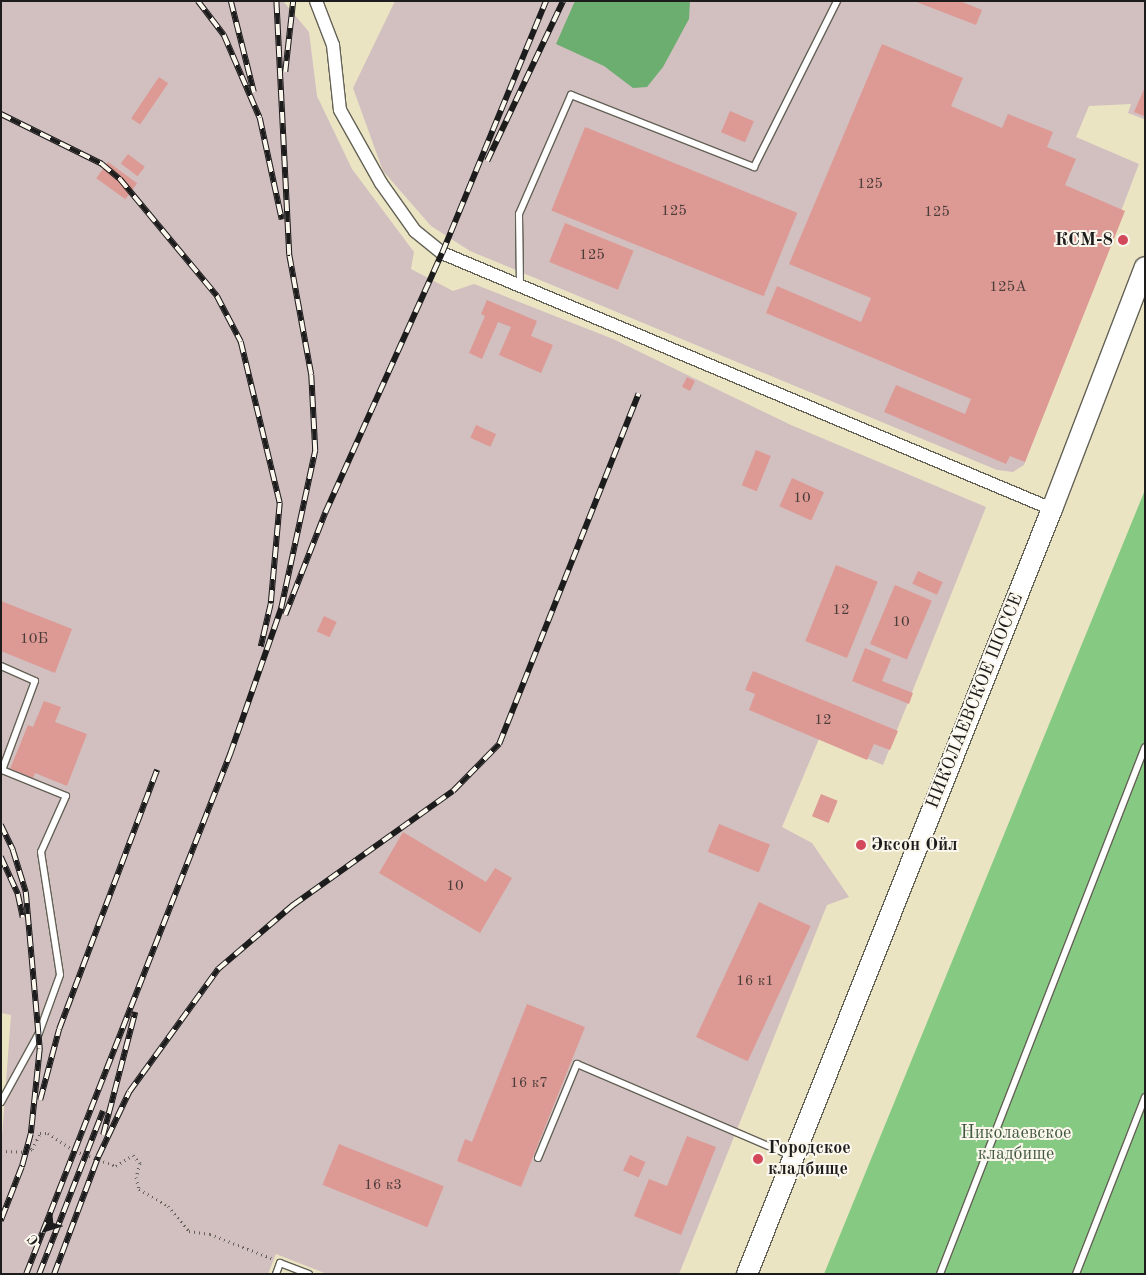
<!DOCTYPE html>
<html>
<head>
<meta charset="utf-8">
<style>
	body { margin:0 }
	#map { position:relative; width:1146px; height:1275px; overflow:hidden; background:#ebe4c3; font-family:"Old Standard TT",serif }
	div>[style] { position:absolute }
	.industrial>* { inset:0; background:#d2bfc0 }
	.green>* { inset:0; background:#85c982 }
	.forest>* { inset:0; background:#6cad70 }
	.building>* { inset:0; background:#dd9a94; transform-origin:0 0 }
	.path>* { height:3px; margin-top:-1.5px; transform-origin:0; background:repeating-linear-gradient(90deg,#646256 0 1px,transparent 0 5px) }
	.roads { filter:drop-shadow(1px 0 #646256) drop-shadow(-1px 0 #646256) drop-shadow(0 1px #646256) drop-shadow(0 -1px #646256) }
	.service>* { height:6px; margin:-3px; padding:0 3px; transform-origin:3px; border-radius:3px; background:#fff }
	.minor>* { height:12px; margin:-6px; padding:0 6px; transform-origin:6px; border-radius:6px; background:#fff }
	.primary>* { height:20px; margin:-10px; padding:0 10px; transform-origin:10px; border-radius:10px; background:#fff }
	.rail>* { height:5.5px; margin-top:-2.75px; transform-origin:0; background:repeating-linear-gradient(90deg,#fbf7ec 0 11px,#1c1c1c 0 22px); box-sizing:border-box; border-block:1px solid #1c1c1c }
	.dots>* { width:14px; height:14px; translate:-50% -50%; box-sizing:border-box; border:2px solid #fbf7ec; border-radius:50% }
	span { translate:-50% -50%; white-space:nowrap; text-align:center; line-height:1.15; -webkit-text-stroke:4px #fbf7ec; paint-order:stroke }
	.number-label { font-size:15px; color:#4c3c3a }
	.number-label span { -webkit-text-stroke-width:0 }
	.poi-label { font-size:18px; color:#1c1c1c; font-weight:700 }
	.right { translate:-100% -50%; text-align:right }
	.left { translate:0 -50%; text-align:left }
	.street-label { font-size:18px; color:#1c1c1c }
	.park-label { font-size:18px; color:#415940 }
	.frame { position:absolute; inset:0; border:2px solid #1c1c1c; pointer-events:none }
	.north { position:absolute; left:20px; top:1205px; width:50px; height:50px; -webkit-text-stroke:4px #fbf7ec; paint-order:stroke; rotate:230deg; font-size:14px; font-weight:700; line-height:20px; text-align:center; color:#1c1c1c }
	.north::after { content:''; display:block; margin:auto; width:18px; height:22px; background:#1c1c1c; clip-path:polygon(50% 0,100% 100%,50% 72%,0 100%) }
</style>
</head>
<body>
<div id="map">
	<div class="industrial">
		<i style="clip-path:polygon(1px 1px,283px 1px,309px 32px,317px 96px,352px 169px,414px 252px,411px 269px,453px 291px,474px 284px,613px 339px,791px 425px,986px 507px,883px 765px,819px 739px,782px 827px,812px 843px,849px 897px,827px 905px,679px 1274px,327px 1274px,276px 1254px,268px 1274px,1px 1274px,1px 1150px,11px 1015px,1px 1013px)"></i>
		<i style="clip-path:polygon(395px 1px,1145px 1px,1144px 119px,1128px 113px,1131px 104px,1089px 106px,1076px 137px,1139px 164px,1024px 465px,1013px 472px,997px 470px,470px 251px,431px 226px,383px 171px,353px 88px)"></i>
	</div>
	<div class="green">
		<i style="clip-path:polygon(1145px 490px,1145px 1274px,824px 1274px)"></i>
	</div>
	<div class="forest">
		<i style="clip-path:polygon(575px 1px,690px 1px,689px 19px,663px 67px,647px 87px,633px 88px,604px 66px,556px 44px)"></i>
	</div>
	<div class="building">
		<i style="clip-path:polygon(914px 1px,960px 1px,982px 10px,976px 25px)"></i>
		<i style="clip-path:polygon(882px 44px,963px 78px,951px 106px,1002px 128px,1008px 114px,1053px 132px,1047px 147px,1076px 159px,1065px 185px,1125px 211px,1025px 462px,1010px 456px,1006px 464px,884px 412px,896px 385px,965px 414px,971px 399px,766px 313px,777px 286px,861px 322px,871px 298px,789px 264px)"></i>
		<i style="left:159px;top:77px;width:11px;height:50px;rotate:34deg"></i>
		<i style="clip-path:polygon(1145px 87px,1145px 115px,1144px 116px,1134px 112px)"></i>
		<i style="left:730px;top:111px;width:26px;height:23px;rotate:23deg"></i>
		<i style="left:585px;top:127px;width:229px;height:90px;rotate:22deg"></i>
		<i style="left:128px;top:154px;width:21px;height:12px;rotate:37deg"></i>
		<i style="left:108px;top:162px;width:36px;height:20px;rotate:36deg"></i>
		<i style="left:565px;top:223px;width:74px;height:42px;rotate:22deg"></i>
		<i style="clip-path:polygon(487px 300px,537px 321px,531px 336px,553px 345px,541px 373px,499px 355px,511px 327px,498px 322px,482px 359px,469px 353px,485px 316px,481px 314px)"></i>
		<i style="left:687px;top:377px;width:9px;height:11px;rotate:27deg"></i>
		<i style="left:476px;top:425px;width:22px;height:14px;rotate:24deg"></i>
		<i style="left:756px;top:450px;width:16px;height:38px;rotate:22deg"></i>
		<i style="left:792px;top:478px;width:35px;height:31px;rotate:24deg"></i>
		<i style="left:836px;top:565px;width:45px;height:82px;rotate:22deg"></i>
		<i style="left:918px;top:571px;width:27px;height:14px;rotate:24deg"></i>
		<i style="left:895px;top:585px;width:40px;height:64px;rotate:23deg"></i>
		<i style="clip-path:polygon(1px 601px,72px 629px,55px 673px,1px 651px)"></i>
		<i style="left:324px;top:616px;width:14px;height:17px;rotate:25deg"></i>
		<i style="clip-path:polygon(865px 648px,891px 659px,882px 681px,913px 693px,909px 704px,852px 681px)"></i>
		<i style="clip-path:polygon(753px 671px,898px 731px,890px 750px,874px 744px,867px 760px,749px 710px,755px 694px,745px 690px)"></i>
		<i style="clip-path:polygon(44px 701px,61px 707px,55px 722px,87px 734px,67px 786px,35px 773px,33px 778px,10px 769px,28px 725px,33px 727px)"></i>
		<i style="left:821px;top:794px;width:18px;height:24px;rotate:22deg"></i>
		<i style="left:719px;top:824px;width:55px;height:30px;rotate:22deg"></i>
		<i style="clip-path:polygon(403px 832px,486px 882px,495px 868px,512px 878px,480px 933px,379px 873px)"></i>
		<i style="left:759px;top:902px;width:57px;height:149px;rotate:25deg"></i>
		<i style="clip-path:polygon(527px 1004px,585px 1027px,521px 1187px,457px 1161px,465px 1139px,472px 1142px)"></i>
		<i style="clip-path:polygon(687px 1136px,716px 1147px,681px 1235px,634px 1216px,649px 1179px,667px 1186px)"></i>
		<i style="left:339px;top:1144px;width:113px;height:44px;rotate:22deg"></i>
		<i style="left:630px;top:1155px;width:17px;height:17px;rotate:24deg"></i>
	</div>
	<div class="path">
		<i style="left:1px;top:1151px;width:25px;rotate:2deg"></i>
		<i style="left:26px;top:1152px;width:7px;rotate:-27deg"></i>
		<i style="left:32px;top:1149px;width:18px;rotate:-63deg"></i>
		<i style="left:40px;top:1133px;width:8px"></i>
		<i style="left:48px;top:1133px;width:32px;rotate:34deg"></i>
		<i style="left:75px;top:1151px;width:44px;rotate:20.1deg"></i>
		<i style="left:116px;top:1166px;width:20px;rotate:-33deg"></i>
		<i style="left:133px;top:1155px;width:11px;rotate:49deg"></i>
		<i style="left:140px;top:1163px;width:15px;rotate:106deg"></i>
		<i style="left:136px;top:1177px;width:12px;rotate:76deg"></i>
		<i style="left:139px;top:1189px;width:34px;rotate:30deg"></i>
		<i style="left:168px;top:1206px;width:33px;rotate:50deg"></i>
		<i style="left:189px;top:1231px;width:21px;rotate:8deg"></i>
		<i style="left:210px;top:1234px;width:66px;rotate:21.5deg"></i>
	</div>
	<div class="roads">
		<div class="service">
			<i style="left:520px;top:286px;width:72px;rotate:-90.8deg"></i>
			<i style="left:519px;top:214px;width:130px;rotate:-66.4deg"></i>
			<i style="left:571px;top:95px;width:197px;rotate:21.5deg"></i>
			<i style="left:754px;top:167px;width:186px;rotate:-63.4deg"></i>
			<i style="left:1px;top:666px;width:37px;rotate:24deg"></i>
			<i style="left:35px;top:681px;width:95px;rotate:110.3deg"></i>
			<i style="left:2px;top:770px;width:69px;rotate:22.1deg"></i>
			<i style="left:66px;top:796px;width:61px;rotate:114.1deg"></i>
			<i style="left:41px;top:852px;width:124px;rotate:81.2deg"></i>
			<i style="left:60px;top:975px;width:62px;rotate:109.9deg"></i>
			<i style="left:39px;top:1033px;width:79px;rotate:118.8deg"></i>
			<i style="left:538px;top:1158px;width:102px;rotate:-67.5deg"></i>
			<i style="left:577px;top:1064px;width:234px;rotate:23.2deg"></i>
			<i style="left:276px;top:1274px;width:12px;rotate:-70deg"></i>
			<i style="left:280px;top:1263px;width:31px;rotate:21deg"></i>
			<i style="left:940px;top:1274px;width:565px;rotate:-68.74deg"></i>
			<i style="left:1076px;top:1274px;width:190px;rotate:-68.7deg"></i>
		</div>
		<div class="minor">
			<i style="left:316px;top:1px;width:47px;rotate:68.9deg"></i>
			<i style="left:333px;top:45px;width:65px;rotate:83.9deg"></i>
			<i style="left:340px;top:110px;width:84px;rotate:60.7deg"></i>
			<i style="left:381px;top:183px;width:59px;rotate:54.7deg"></i>
			<i style="left:415px;top:231px;width:35px;rotate:39deg"></i>
			<i style="left:442px;top:253px;width:662px;rotate:22.77deg"></i>
		</div>
		<div class="primary">
			<i style="left:747px;top:1274px;width:824px;rotate:-68.26deg"></i>
			<i style="left:1052px;top:509px;width:259px;rotate:-69deg"></i>
		</div>
	</div>
	<div class="rail">
		<i style="left:198px;top:1px;width:43px;rotate:52.6deg"></i>
		<i style="left:224px;top:35px;width:90px;rotate:66.6deg"></i>
		<i style="left:260px;top:118px;width:104px;rotate:77.8deg"></i>
		<i style="left:231px;top:1px;width:94px;rotate:75.8deg"></i>
		<i style="left:285px;top:72px;width:71px;rotate:-83.6deg"></i>
		<i style="left:1px;top:114px;width:113px;rotate:26.3deg"></i>
		<i style="left:102px;top:164px;width:23px;rotate:40deg"></i>
		<i style="left:120px;top:179px;width:152px;rotate:50.3deg"></i>
		<i style="left:217px;top:296px;width:52px;rotate:62.4deg"></i>
		<i style="left:241px;top:342px;width:166px;rotate:76.4deg"></i>
		<i style="left:280px;top:503px;width:101px;rotate:95.1deg"></i>
		<i style="left:271px;top:604px;width:44px;rotate:103.1deg"></i>
		<i style="left:487px;top:161px;width:177px;rotate:-64.6deg"></i>
		<i style="left:285px;top:615px;width:110px;rotate:-68.6deg"></i>
		<i style="left:325px;top:513px;width:285px;rotate:-65.8deg"></i>
		<i style="left:442px;top:253px;width:273px;rotate:-67.6deg"></i>
		<i style="left:1px;top:825px;width:28px;rotate:64deg"></i>
		<i style="left:13px;top:850px;width:44px;rotate:72.8deg"></i>
		<i style="left:26px;top:892px;width:158px;rotate:84.9deg"></i>
		<i style="left:40px;top:1049px;width:85px;rotate:96deg"></i>
		<i style="left:31px;top:1134px;width:34px;rotate:105deg"></i>
		<i style="left:22px;top:1167px;width:58px;rotate:111.3deg"></i>
		<i style="left:1px;top:857px;width:41px;rotate:65.3deg"></i>
		<i style="left:18px;top:894px;width:24px;rotate:78deg"></i>
		<i style="left:40px;top:1100px;width:73px;rotate:-75deg"></i>
		<i style="left:59px;top:1029px;width:277px;rotate:-69.3deg"></i>
		<i style="left:103px;top:1135px;width:127px;rotate:-75.4deg"></i>
		<i style="left:26px;top:1274px;width:559px;rotate:-68.58deg"></i>
		<i style="left:230px;top:754px;width:155px;rotate:-70.7deg"></i>
		<i style="left:281px;top:608px;width:161px;rotate:-77.8deg"></i>
		<i style="left:315px;top:451px;width:76px;rotate:-93deg"></i>
		<i style="left:311px;top:375px;width:122px;rotate:-100.4deg"></i>
		<i style="left:289px;top:255px;width:254px;rotate:-92.9deg"></i>
		<i style="left:39px;top:1274px;width:175px;rotate:-68.6deg"></i>
		<i style="left:54px;top:1274px;width:125px;rotate:-69.4deg"></i>
		<i style="left:98px;top:1157px;width:72px;rotate:-64.5deg"></i>
		<i style="left:129px;top:1092px;width:152px;rotate:-54.1deg"></i>
		<i style="left:218px;top:969px;width:99px;rotate:-40.5deg"></i>
		<i style="left:293px;top:905px;width:196px;rotate:-35.5deg"></i>
		<i style="left:453px;top:791px;width:66px;rotate:-45.6deg"></i>
		<i style="left:499px;top:744px;width:377px;rotate:-68.3deg"></i>
	</div>
	<div class="dots">
		<i style="left:1123px;top:240px;background:#d1495b"></i>
		<i style="left:861px;top:845px;background:#d1495b"></i>
		<i style="left:758px;top:1159px;background:#d1495b"></i>
	</div>
	<div class="number-label">
		<span style="left:870px;top:185px">125</span>
		<span style="left:674px;top:212px">125</span>
		<span style="left:937px;top:213px">125</span>
		<span style="left:592px;top:256px">125</span>
		<span style="left:1008px;top:288px">125А</span>
		<span style="left:802px;top:499px">10</span>
		<span style="left:841px;top:611px">12</span>
		<span style="left:901px;top:623px">10</span>
		<span style="left:34px;top:640px">10Б</span>
		<span style="left:823px;top:721px">12</span>
		<span style="left:455px;top:887px">10</span>
		<span style="left:755px;top:982px">16 к1</span>
		<span style="left:529px;top:1084px">16 к7</span>
		<span style="left:383px;top:1186px">16 к3</span>
	</div>
	<div class="poi-label">
		<span class="right" style="left:1113px;top:240px">КСМ-8</span>
		<span class="left" style="left:871px;top:845px">Эксон Ойл</span>
		<span class="left" style="left:768px;top:1159px">Городское<br>кладбище</span>
	</div>
	<div class="street-label">
		<span style="left:975px;top:701px;rotate:-68deg">НИКОЛАЕВСКОЕ ШОССЕ</span>
	</div>
	<div class="park-label">
		<span style="left:1016px;top:1144px">Николаевское<br>кладбище</span>
	</div>
	<div class="frame"></div>
	<div class="north">С</div>
</div>
</body>
</html>
